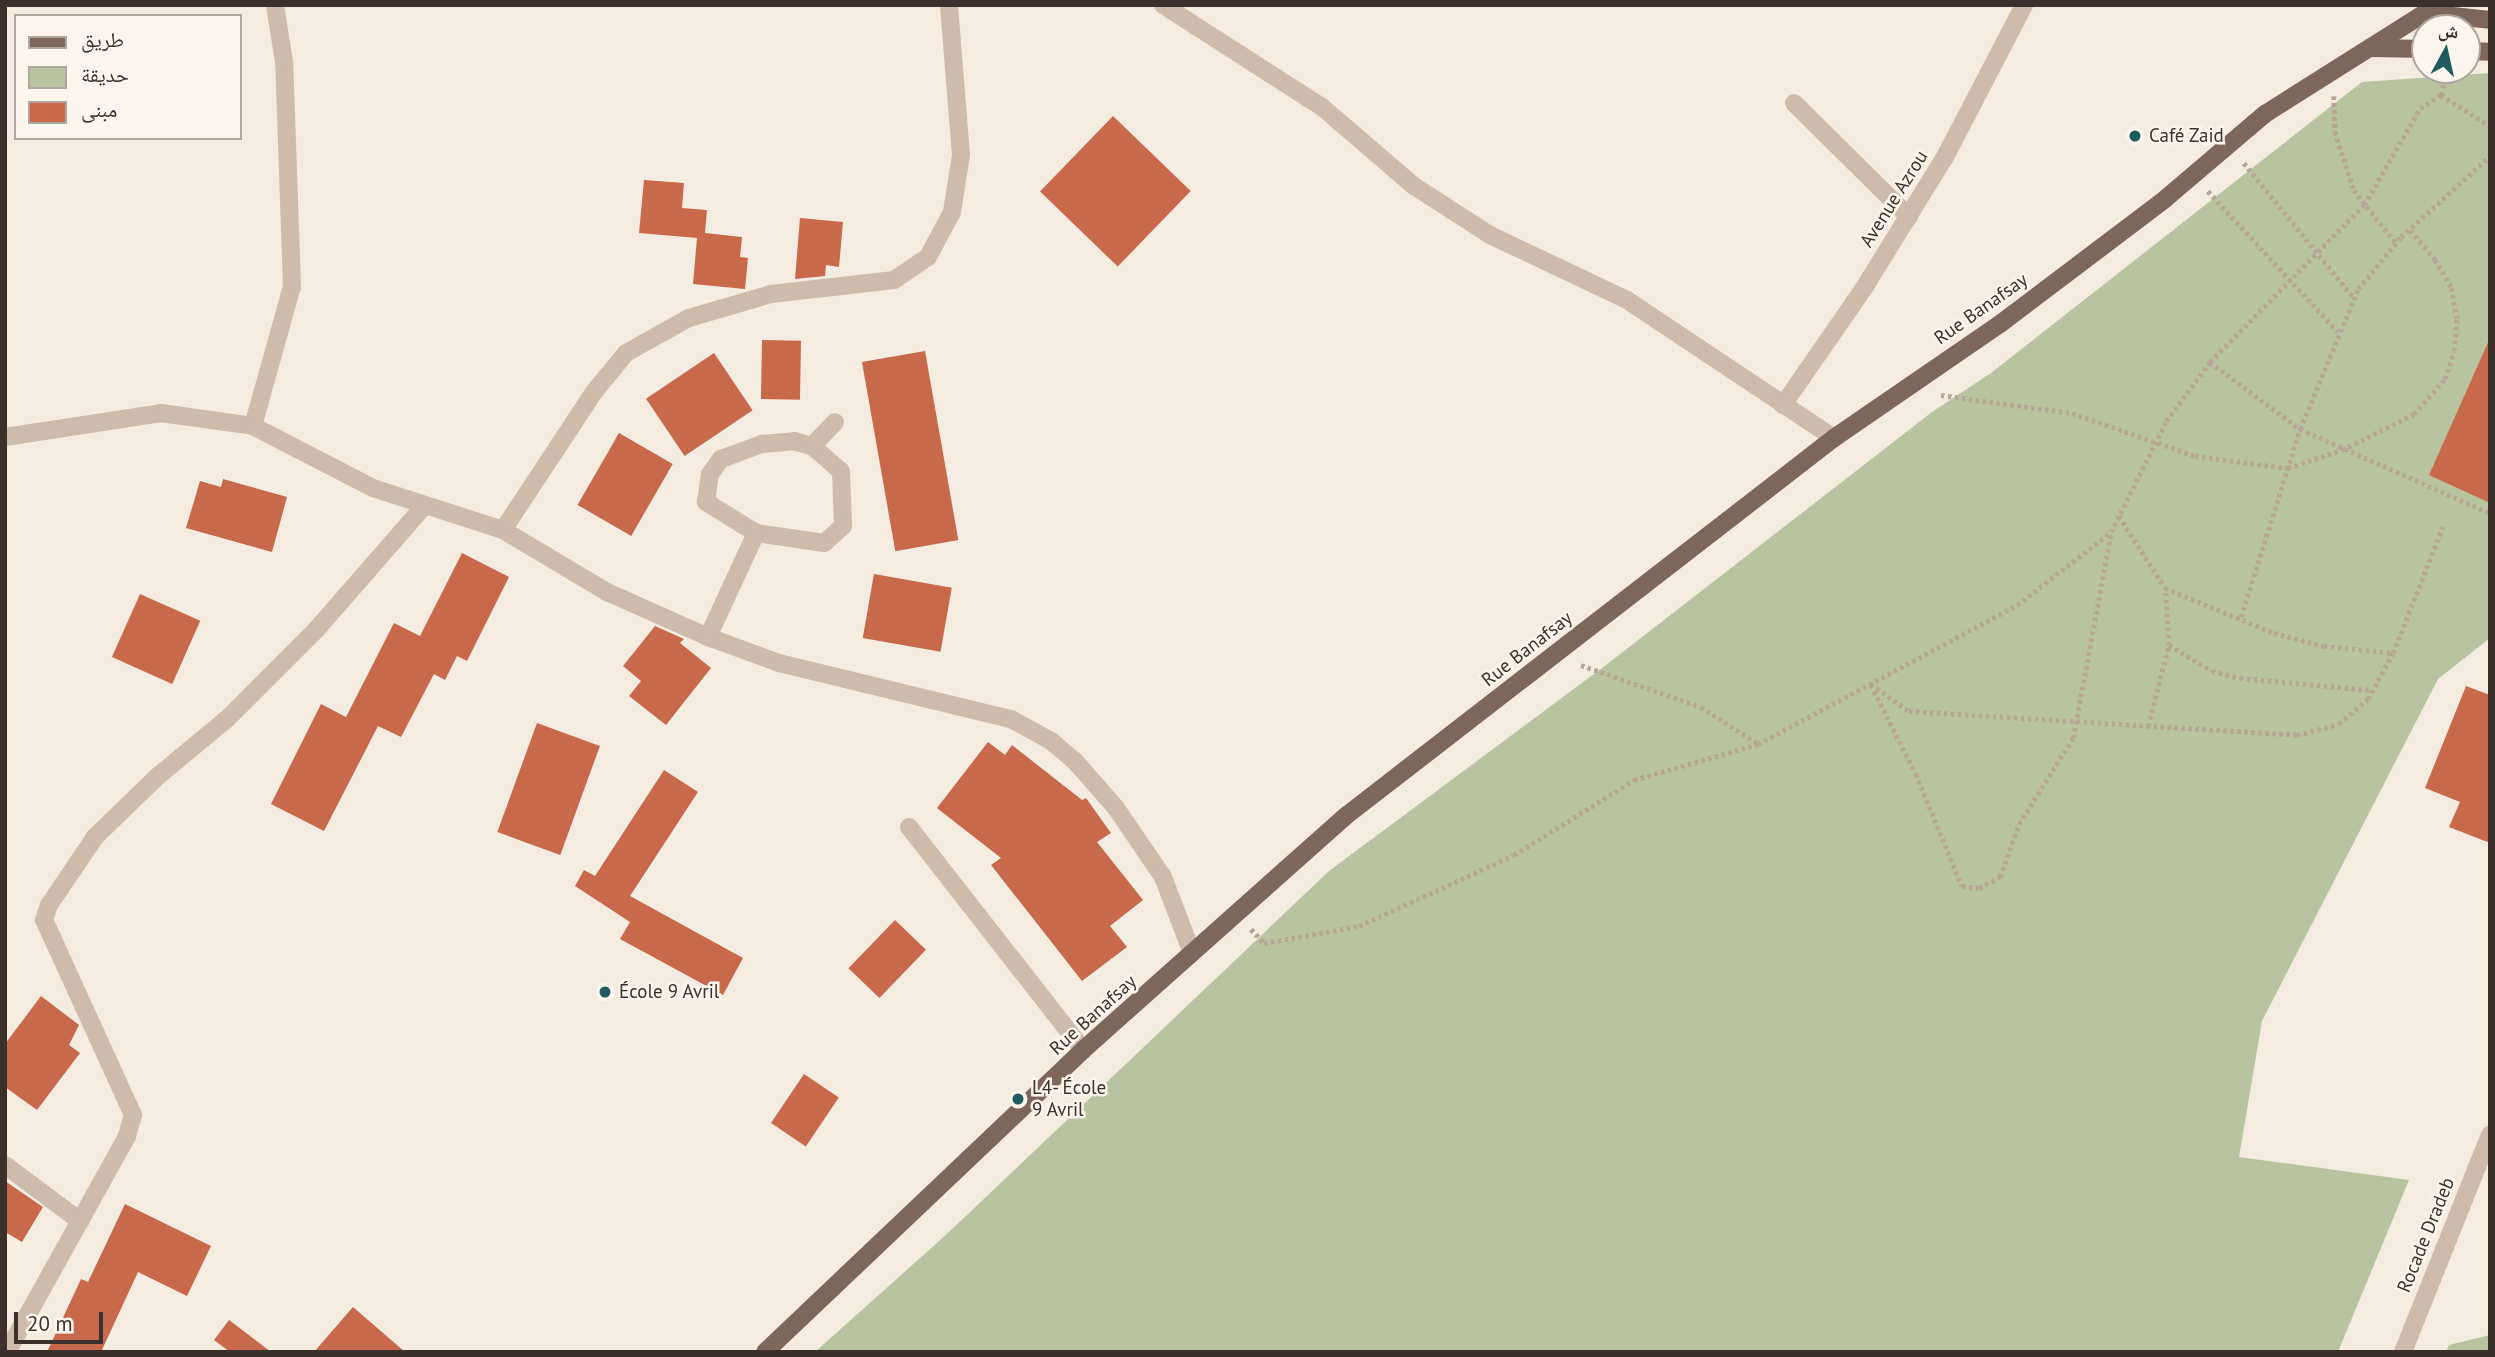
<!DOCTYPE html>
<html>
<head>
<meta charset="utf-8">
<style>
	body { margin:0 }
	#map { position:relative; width:2495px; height:1357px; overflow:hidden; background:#f4ebe1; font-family:"PT Sans","Noto Naskh Arabic",sans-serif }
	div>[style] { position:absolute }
	.green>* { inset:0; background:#b8c4a0 }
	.building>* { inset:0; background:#c8694b; transform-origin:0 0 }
	.path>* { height:4.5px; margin-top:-2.25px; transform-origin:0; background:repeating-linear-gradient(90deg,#b9a596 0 3.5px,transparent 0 7px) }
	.minor>* { height:18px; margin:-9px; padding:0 9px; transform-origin:9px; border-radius:9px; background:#cdbbac }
	.major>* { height:18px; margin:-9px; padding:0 9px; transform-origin:9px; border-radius:9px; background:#7d675c }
	.dots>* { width:19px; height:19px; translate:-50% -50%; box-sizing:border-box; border:4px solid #fbf5ee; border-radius:50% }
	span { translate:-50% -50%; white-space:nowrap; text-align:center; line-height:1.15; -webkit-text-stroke:5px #fbf5ee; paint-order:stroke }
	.poi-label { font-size:19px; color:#3b302b }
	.left { translate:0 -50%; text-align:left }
	.street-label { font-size:19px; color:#3b302b }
	.frame { position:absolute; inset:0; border:7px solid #3b302b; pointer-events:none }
	.legend { position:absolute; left:14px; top:14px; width:228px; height:126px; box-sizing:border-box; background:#fbf5ee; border:2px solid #aea6a0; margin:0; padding:9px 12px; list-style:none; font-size:21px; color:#3b302b }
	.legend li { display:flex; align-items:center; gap:14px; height:35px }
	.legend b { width:35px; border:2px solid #aea6a0 }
	.north { position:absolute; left:2411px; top:14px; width:70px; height:70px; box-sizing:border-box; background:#fbf5ee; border:2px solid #aea6a0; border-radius:50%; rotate:8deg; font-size:19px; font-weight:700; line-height:28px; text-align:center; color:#3b302b }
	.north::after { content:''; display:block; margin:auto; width:24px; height:32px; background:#1f5a5e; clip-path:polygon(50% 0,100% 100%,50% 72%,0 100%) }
	.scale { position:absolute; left:14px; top:1312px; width:89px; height:32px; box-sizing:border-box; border:4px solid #3b302b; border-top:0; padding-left:9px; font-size:21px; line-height:24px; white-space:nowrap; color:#3b302b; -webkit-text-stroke:5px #fbf5ee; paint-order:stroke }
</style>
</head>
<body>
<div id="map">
	<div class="green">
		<i style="clip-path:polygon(2490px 73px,2490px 638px,2438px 679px,2262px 1021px,2239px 1157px,2409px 1180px,2338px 1352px,815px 1352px,948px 1233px,1329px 871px,1606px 665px,1932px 412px,1991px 373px,2362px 82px)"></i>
		<i style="clip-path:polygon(2490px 1335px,2490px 1352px,2446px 1352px,2449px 1345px)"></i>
	</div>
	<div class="building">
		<i style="left:1113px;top:116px;width:108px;height:105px;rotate:44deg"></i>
		<i style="clip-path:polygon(644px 180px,684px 183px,682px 208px,707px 210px,705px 233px,742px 237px,740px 257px,748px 258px,745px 289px,693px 284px,697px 238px,639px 233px)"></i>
		<i style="clip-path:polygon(800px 218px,843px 222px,839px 267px,826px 265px,825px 276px,795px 279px)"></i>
		<i style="clip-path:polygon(2490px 338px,2490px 503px,2429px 475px)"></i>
		<i style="left:762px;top:340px;width:39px;height:59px;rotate:1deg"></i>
		<i style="left:925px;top:351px;width:192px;height:64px;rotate:80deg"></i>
		<i style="left:714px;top:353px;width:69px;height:82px;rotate:56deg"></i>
		<i style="left:619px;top:433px;width:62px;height:83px;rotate:30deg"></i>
		<i style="clip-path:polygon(223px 479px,287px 497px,272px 552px,186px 528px,200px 481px,221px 487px)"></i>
		<i style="clip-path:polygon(462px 553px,509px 577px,467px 661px,457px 656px,445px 680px,434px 674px,401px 737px,378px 726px,324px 831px,271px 804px,321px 704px,346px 717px,394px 623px,420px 636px)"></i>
		<i style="left:874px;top:574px;width:79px;height:65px;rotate:10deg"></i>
		<i style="left:140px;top:594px;width:66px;height:69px;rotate:24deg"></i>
		<i style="clip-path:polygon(655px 626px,684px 639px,680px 643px,711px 668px,666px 725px,629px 696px,641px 681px,623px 666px)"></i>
		<i style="clip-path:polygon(2466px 686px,2490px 695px,2490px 843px,2449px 827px,2460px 802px,2425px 788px)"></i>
		<i style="left:537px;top:723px;width:67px;height:116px;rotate:20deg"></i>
		<i style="clip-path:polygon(988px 742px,1005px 755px,1012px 745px,1082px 800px,1086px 798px,1111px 833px,1097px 842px,1143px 900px,1110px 926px,1127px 947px,1082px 981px,991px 865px,1001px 858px,937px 808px)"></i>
		<i style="clip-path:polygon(664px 770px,698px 792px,630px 896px,743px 958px,723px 995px,620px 939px,630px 922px,575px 886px,584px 870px,595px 876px)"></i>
		<i style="left:895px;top:920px;width:43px;height:67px;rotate:44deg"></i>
		<i style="clip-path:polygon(41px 996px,79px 1025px,69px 1045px,80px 1053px,37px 1110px,5px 1087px,5px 1044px)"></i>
		<i style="left:804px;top:1074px;width:42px;height:59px;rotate:34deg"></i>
		<i style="clip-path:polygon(5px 1181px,43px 1207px,22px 1242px,5px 1232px)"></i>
		<i style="clip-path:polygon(125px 1204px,211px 1246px,187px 1296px,138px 1272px,101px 1352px,47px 1352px,81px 1279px,88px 1282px)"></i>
		<i style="clip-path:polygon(353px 1307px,405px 1352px,314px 1352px)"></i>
		<i style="clip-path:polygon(229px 1320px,271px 1352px,230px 1352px,214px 1340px)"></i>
	</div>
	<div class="path">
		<i style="left:2441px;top:95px;width:58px;rotate:32.3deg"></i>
		<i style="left:2334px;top:96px;width:36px;rotate:88deg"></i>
		<i style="left:2335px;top:132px;width:61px;rotate:71.9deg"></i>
		<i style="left:2354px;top:190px;width:68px;rotate:51.6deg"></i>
		<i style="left:2244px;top:163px;width:174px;rotate:50.8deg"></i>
		<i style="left:2208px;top:191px;width:192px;rotate:47.3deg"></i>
		<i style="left:2210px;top:362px;width:112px;rotate:36.7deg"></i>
		<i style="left:2300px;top:429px;width:208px;rotate:23.9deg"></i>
		<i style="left:1941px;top:395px;width:132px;rotate:7.8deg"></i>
		<i style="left:2072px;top:413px;width:130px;rotate:19.3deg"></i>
		<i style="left:2195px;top:456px;width:94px;rotate:7.4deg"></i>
		<i style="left:2288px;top:468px;width:57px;rotate:-18.4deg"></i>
		<i style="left:2342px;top:450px;width:80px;rotate:-26.6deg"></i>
		<i style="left:2414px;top:414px;width:47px;rotate:-48.5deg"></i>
		<i style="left:2445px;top:379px;width:29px;rotate:-72deg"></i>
		<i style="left:2454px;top:351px;width:32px;rotate:-85deg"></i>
		<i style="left:2457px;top:319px;width:33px;rotate:-101deg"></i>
		<i style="left:2451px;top:287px;width:31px;rotate:-121deg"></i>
		<i style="left:2435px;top:260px;width:40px;rotate:-130deg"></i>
		<i style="left:2119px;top:516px;width:85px;rotate:57.4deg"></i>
		<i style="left:2165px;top:588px;width:118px;rotate:22.4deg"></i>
		<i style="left:2274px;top:633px;width:52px;rotate:14.6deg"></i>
		<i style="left:2324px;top:646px;width:69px;rotate:5.8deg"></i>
		<i style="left:2241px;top:617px;width:197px;rotate:-72.6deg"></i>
		<i style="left:2300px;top:429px;width:152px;rotate:-67.5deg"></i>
		<i style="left:2358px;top:289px;width:67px;rotate:-50.4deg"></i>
		<i style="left:2401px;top:237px;width:120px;rotate:-42.3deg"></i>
		<i style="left:2169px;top:645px;width:50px;rotate:31.2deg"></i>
		<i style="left:2212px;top:671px;width:29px;rotate:14deg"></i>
		<i style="left:2240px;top:678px;width:134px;rotate:5.2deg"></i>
		<i style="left:1581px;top:665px;width:127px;rotate:19.3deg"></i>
		<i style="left:1701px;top:707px;width:67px;rotate:32.7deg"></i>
		<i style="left:1871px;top:684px;width:47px;rotate:35.4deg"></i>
		<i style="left:1909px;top:711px;width:389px;rotate:3.5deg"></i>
		<i style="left:2297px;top:735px;width:43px;rotate:-14.7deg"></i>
		<i style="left:2339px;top:724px;width:38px;rotate:-41deg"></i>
		<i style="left:2368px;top:699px;width:52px;rotate:-61.5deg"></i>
		<i style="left:2393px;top:653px;width:136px;rotate:-68.5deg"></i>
		<i style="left:1871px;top:685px;width:100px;rotate:63.2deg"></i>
		<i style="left:1916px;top:774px;width:121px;rotate:67.7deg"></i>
		<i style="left:1962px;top:886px;width:17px;rotate:7deg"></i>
		<i style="left:1979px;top:888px;width:24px;rotate:-28deg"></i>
		<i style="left:2000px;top:877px;width:56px;rotate:-70.3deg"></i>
		<i style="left:2019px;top:824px;width:102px;rotate:-57.9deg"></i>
		<i style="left:2073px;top:738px;width:208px;rotate:-79.5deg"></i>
		<i style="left:2148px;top:726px;width:84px;rotate:-75.5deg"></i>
		<i style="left:2169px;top:645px;width:57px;rotate:-94deg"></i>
		<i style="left:1251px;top:929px;width:19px;rotate:47deg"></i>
		<i style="left:1264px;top:943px;width:97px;rotate:-10.1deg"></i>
		<i style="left:1359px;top:926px;width:170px;rotate:-24.6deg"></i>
		<i style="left:1514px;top:855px;width:142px;rotate:-32deg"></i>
		<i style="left:1634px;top:780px;width:129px;rotate:-16.2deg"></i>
		<i style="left:1758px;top:744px;width:294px;rotate:-28.2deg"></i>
		<i style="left:2017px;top:605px;width:119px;rotate:-37.8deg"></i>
		<i style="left:2111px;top:532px;width:124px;rotate:-63.6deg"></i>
		<i style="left:2166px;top:421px;width:74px;rotate:-53.3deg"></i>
		<i style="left:2210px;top:362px;width:220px;rotate:-45.6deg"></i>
		<i style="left:2364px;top:205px;width:112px;rotate:-60deg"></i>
		<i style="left:2420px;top:108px;width:25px;rotate:-32deg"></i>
		<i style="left:2441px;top:95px;width:26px;rotate:-77deg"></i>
	</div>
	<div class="minor">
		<i style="left:1163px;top:5px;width:189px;rotate:32.7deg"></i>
		<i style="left:1322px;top:107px;width:121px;rotate:40.7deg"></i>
		<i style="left:1414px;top:186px;width:90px;rotate:32.8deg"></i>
		<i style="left:1490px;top:235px;width:152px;rotate:25.4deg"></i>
		<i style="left:1627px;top:300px;width:249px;rotate:33.7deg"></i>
		<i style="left:1794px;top:103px;width:162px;rotate:44.7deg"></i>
		<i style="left:1783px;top:405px;width:142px;rotate:-55.3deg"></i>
		<i style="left:1864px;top:288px;width:154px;rotate:-58.3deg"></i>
		<i style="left:1945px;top:157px;width:171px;rotate:-62.5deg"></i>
		<i style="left:253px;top:426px;width:145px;rotate:-74.4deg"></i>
		<i style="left:292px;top:286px;width:224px;rotate:-92deg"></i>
		<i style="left:284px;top:62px;width:58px;rotate:-99deg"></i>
		<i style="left:5px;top:437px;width:158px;rotate:-8.7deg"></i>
		<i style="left:161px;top:413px;width:93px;rotate:8deg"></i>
		<i style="left:253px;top:426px;width:135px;rotate:27.3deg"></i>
		<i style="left:373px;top:488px;width:137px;rotate:17.9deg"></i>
		<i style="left:503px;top:530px;width:121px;rotate:30.8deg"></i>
		<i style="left:607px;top:592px;width:111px;rotate:24deg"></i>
		<i style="left:708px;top:637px;width:76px;rotate:20.1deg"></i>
		<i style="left:779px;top:663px;width:239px;rotate:13.6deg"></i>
		<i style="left:1011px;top:719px;width:46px;rotate:28.8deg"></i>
		<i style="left:1051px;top:741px;width:30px;rotate:40deg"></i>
		<i style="left:1074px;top:760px;width:64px;rotate:48.8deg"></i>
		<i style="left:1116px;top:808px;width:83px;rotate:55.7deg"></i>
		<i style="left:1163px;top:877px;width:81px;rotate:69.1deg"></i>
		<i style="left:794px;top:441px;width:19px;rotate:16deg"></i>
		<i style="left:812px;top:446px;width:38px;rotate:41deg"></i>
		<i style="left:841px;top:471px;width:55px;rotate:87.9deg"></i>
		<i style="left:843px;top:526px;width:25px;rotate:138deg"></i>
		<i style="left:824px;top:543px;width:69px;rotate:-171.6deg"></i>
		<i style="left:756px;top:533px;width:59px;rotate:-148.2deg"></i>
		<i style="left:706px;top:502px;width:28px;rotate:-82deg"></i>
		<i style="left:710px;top:474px;width:19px;rotate:-54deg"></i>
		<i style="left:721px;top:459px;width:44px;rotate:-20.1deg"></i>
		<i style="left:762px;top:444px;width:32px;rotate:-5deg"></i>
		<i style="left:812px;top:446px;width:33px;rotate:-46deg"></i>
		<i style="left:503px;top:530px;width:165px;rotate:-56.6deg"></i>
		<i style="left:594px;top:392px;width:50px;rotate:-50.6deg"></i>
		<i style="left:626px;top:353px;width:72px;rotate:-29.1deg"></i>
		<i style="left:689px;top:318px;width:85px;rotate:-16.3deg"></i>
		<i style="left:771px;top:294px;width:124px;rotate:-6.5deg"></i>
		<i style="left:894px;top:280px;width:41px;rotate:-34.1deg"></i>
		<i style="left:928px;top:257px;width:51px;rotate:-61.9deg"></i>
		<i style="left:952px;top:212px;width:58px;rotate:-81deg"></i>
		<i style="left:961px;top:155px;width:150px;rotate:-94.6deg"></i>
		<i style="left:708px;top:637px;width:115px;rotate:-65.2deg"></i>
		<i style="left:909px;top:827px;width:283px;rotate:52deg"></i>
		<i style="left:5px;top:1165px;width:94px;rotate:36.7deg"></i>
		<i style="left:7px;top:1352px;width:247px;rotate:-60.9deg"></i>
		<i style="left:127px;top:1136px;width:22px;rotate:-74deg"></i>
		<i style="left:133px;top:1115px;width:214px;rotate:-114.5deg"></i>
		<i style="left:44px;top:920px;width:16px;rotate:-72deg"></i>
		<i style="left:49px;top:905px;width:82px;rotate:-55.9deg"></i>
		<i style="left:95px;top:837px;width:88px;rotate:-44.1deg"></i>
		<i style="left:158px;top:776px;width:89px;rotate:-39.6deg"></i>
		<i style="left:227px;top:719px;width:126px;rotate:-45deg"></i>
		<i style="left:316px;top:630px;width:164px;rotate:-48.9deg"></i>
		<i style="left:2403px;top:1352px;width:234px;rotate:-68.2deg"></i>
	</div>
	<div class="major">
		<i style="left:2370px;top:48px;width:55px;rotate:1deg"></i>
		<i style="left:2467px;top:51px;width:23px;rotate:2deg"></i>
		<i style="left:765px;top:1352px;width:439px;rotate:-43.5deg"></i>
		<i style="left:1083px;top:1050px;width:353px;rotate:-41.7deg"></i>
		<i style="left:1347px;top:815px;width:616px;rotate:-37.74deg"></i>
		<i style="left:1834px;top:438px;width:201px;rotate:-34.5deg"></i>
		<i style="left:2000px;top:324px;width:207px;rotate:-37.1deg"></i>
		<i style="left:2165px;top:199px;width:131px;rotate:-40.4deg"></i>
		<i style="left:2265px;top:114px;width:189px;rotate:-32.3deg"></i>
		<i style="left:2425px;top:13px;width:65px;rotate:6.1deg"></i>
	</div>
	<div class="dots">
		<i style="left:2135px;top:136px;background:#1f5a5e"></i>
		<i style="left:605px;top:992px;background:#1f5a5e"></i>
		<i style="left:1018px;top:1099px;background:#1f5a5e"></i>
	</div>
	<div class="poi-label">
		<span class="left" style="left:2149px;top:136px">Café Zaid</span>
		<span class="left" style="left:619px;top:992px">École 9 Avril</span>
		<span class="left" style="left:1032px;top:1099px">L4- École<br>9 Avril</span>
	</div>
	<div class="street-label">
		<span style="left:1894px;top:199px;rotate:-58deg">Avenue Azrou</span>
		<span style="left:1981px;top:309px;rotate:-35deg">Rue Banafsay</span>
		<span style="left:1527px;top:649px;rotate:-38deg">Rue Banafsay</span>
		<span style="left:1093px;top:1015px;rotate:-42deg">Rue Banafsay</span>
		<span style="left:2426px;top:1235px;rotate:-68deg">Rocade Dradeb</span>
	</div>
	<div class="frame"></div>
	<ul class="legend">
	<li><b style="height:9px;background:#7d675c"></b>طريق</li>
	<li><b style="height:19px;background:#b8c4a0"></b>حديقة</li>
	<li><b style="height:19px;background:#c8694b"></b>مبنى</li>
	</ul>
	<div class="north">ش</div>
	<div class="scale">20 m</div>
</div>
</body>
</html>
